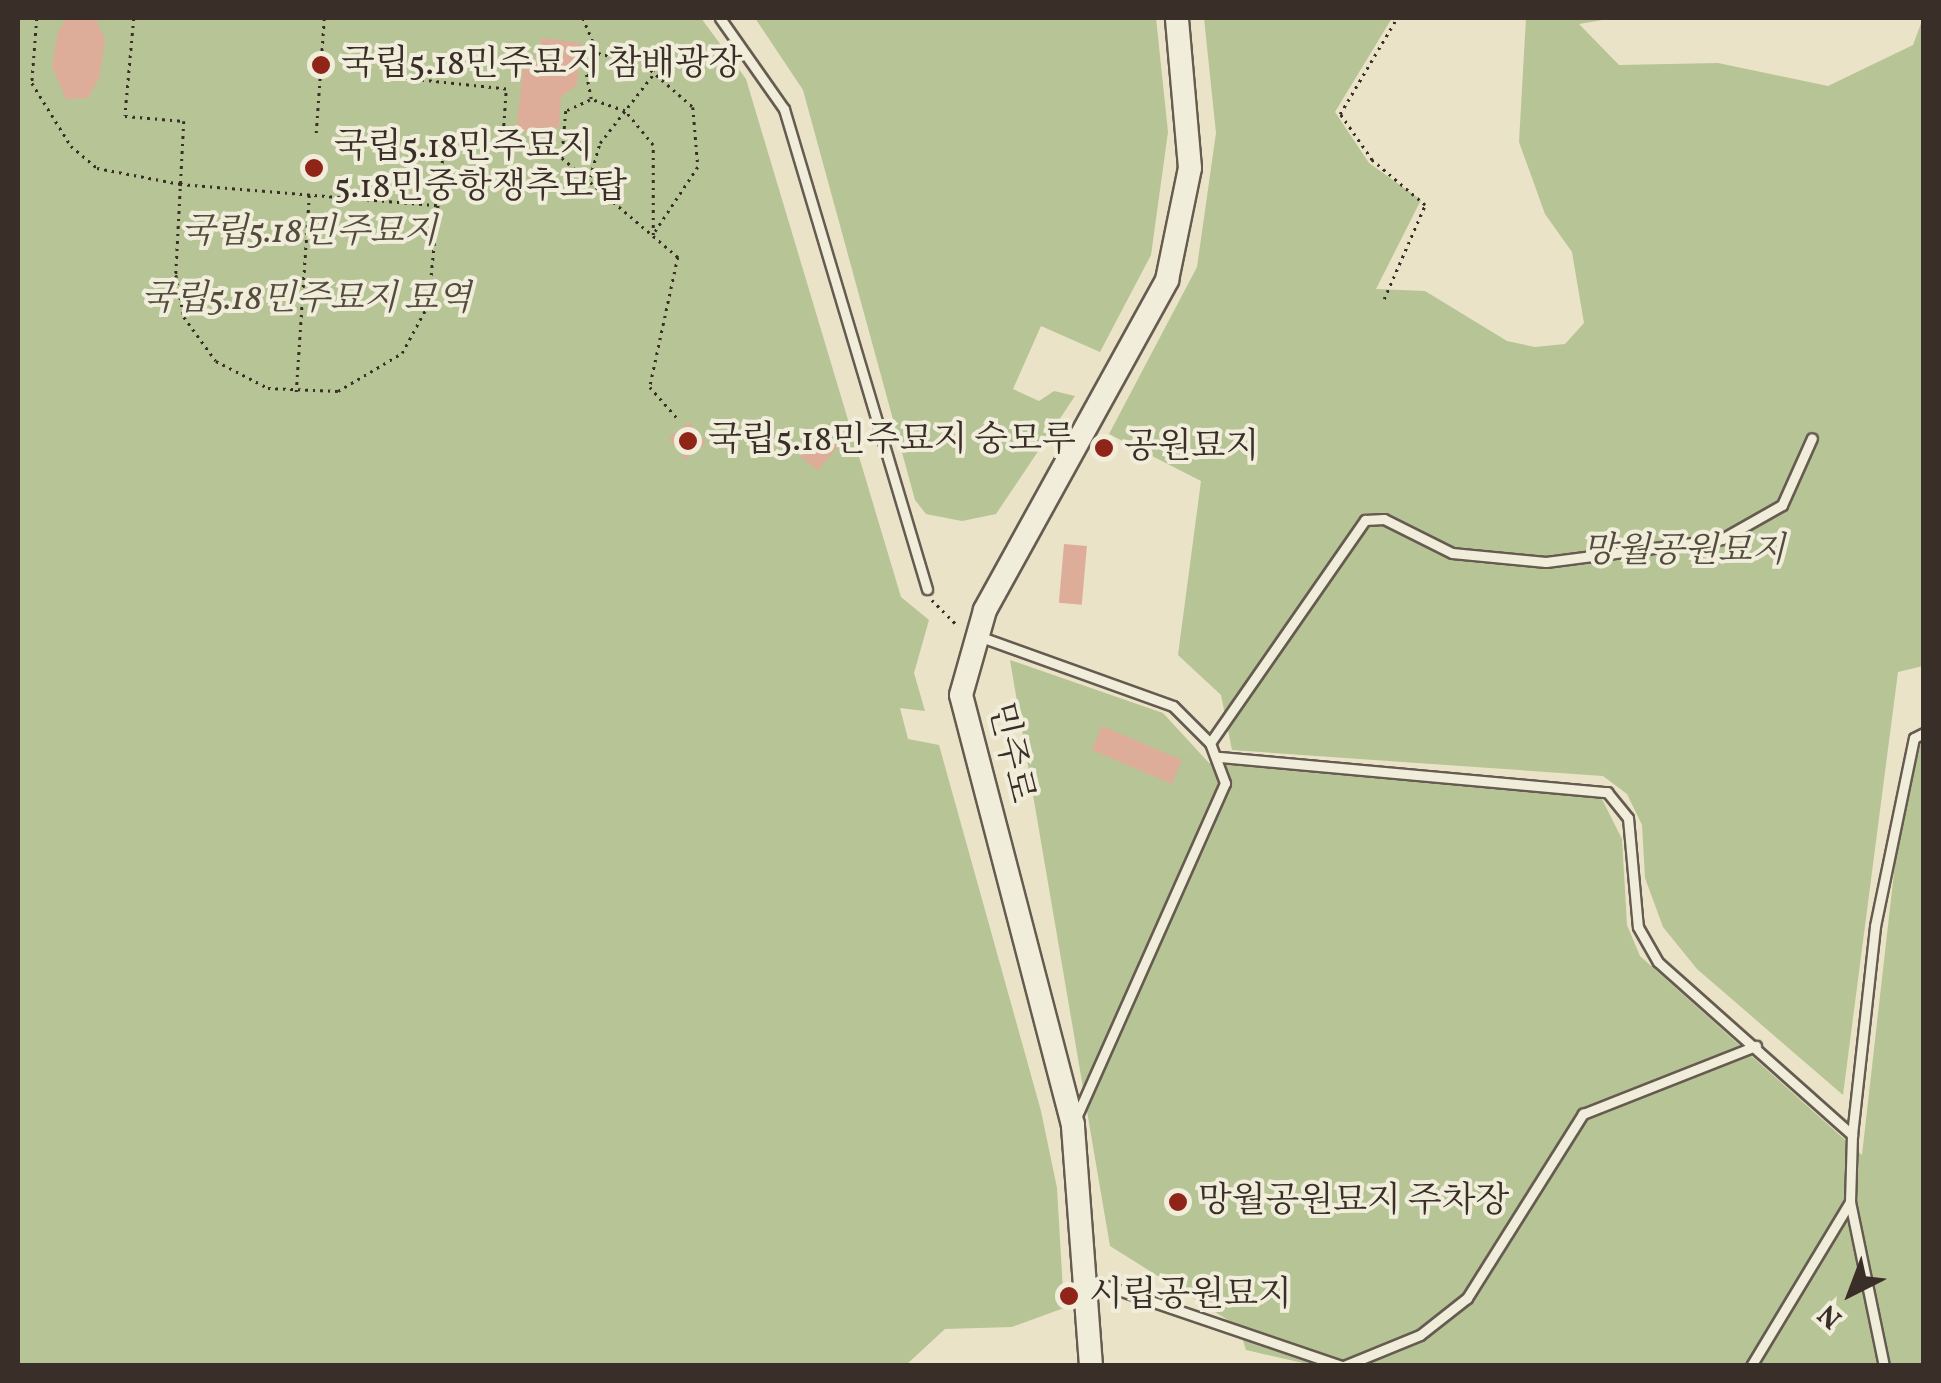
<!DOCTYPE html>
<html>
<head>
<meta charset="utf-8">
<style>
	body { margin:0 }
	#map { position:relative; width:1941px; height:1383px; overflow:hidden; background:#eae3c7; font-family:Vollkorn,"Noto Serif KR",serif }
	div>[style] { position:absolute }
	.green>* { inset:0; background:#b7c496 }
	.building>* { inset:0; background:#dead9a; transform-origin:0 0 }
	.path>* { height:2.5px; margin-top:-1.25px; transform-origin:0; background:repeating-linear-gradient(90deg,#3a2e28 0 2.5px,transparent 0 7.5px) }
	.roads { filter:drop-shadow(2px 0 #665b50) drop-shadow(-2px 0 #665b50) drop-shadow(0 2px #665b50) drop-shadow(0 -2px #665b50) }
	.service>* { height:9px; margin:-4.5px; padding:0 4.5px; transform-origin:4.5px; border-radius:4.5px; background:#f1eddb }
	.secondary>* { height:22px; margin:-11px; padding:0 11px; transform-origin:11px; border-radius:11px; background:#f1eddb }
	.dots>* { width:28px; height:28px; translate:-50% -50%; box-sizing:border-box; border:5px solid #f1eddb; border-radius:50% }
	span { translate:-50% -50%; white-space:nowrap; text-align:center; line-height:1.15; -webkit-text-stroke:8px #f1eddb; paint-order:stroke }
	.poi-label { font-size:35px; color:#3a2e28 }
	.left { translate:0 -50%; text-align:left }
	.park-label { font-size:35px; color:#534c3e; font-style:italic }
	.street-label { font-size:35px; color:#3a2e28 }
	.frame { position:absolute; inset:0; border:20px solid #3a2e28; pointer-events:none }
	.north { position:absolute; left:1801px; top:1243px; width:100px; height:100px; -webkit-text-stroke:8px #f1eddb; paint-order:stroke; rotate:222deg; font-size:28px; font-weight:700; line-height:40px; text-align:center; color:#3a2e28 }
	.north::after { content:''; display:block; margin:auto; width:35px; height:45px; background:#3a2e28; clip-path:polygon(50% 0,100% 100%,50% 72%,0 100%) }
</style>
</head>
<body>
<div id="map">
	<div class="green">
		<i style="clip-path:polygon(18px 18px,701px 18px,746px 79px,901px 597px,929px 620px,914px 673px,925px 711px,900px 708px,908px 739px,939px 745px,1041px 1111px,1057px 1188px,1064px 1308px,1012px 1327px,945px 1329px,906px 1365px,18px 1365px)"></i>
		<i style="clip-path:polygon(755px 18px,1156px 18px,1168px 132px,1151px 255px,1100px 352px,1041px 326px,1013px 389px,1039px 401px,1054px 391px,1075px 396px,996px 514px,962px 521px,926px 514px,915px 500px,803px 90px)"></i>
		<i style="clip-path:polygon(1204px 18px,1392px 18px,1335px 112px,1369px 163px,1421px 200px,1376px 289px,1425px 291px,1507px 341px,1535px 347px,1565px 344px,1584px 323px,1572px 252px,1545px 214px,1519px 142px,1526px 18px,1614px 18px,1579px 24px,1619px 65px,1718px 63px,1828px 86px,1913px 45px,1923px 18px,1923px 666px,1898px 672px,1843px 1095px,1697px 969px,1663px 927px,1645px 878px,1642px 825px,1627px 794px,1603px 776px,1232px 750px,1221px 695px,1178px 655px,1201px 481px,1109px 434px,1197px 267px,1216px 133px)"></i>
		<i style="clip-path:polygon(1010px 660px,1163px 713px,1209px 763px,1601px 797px,1622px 839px,1627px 925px,1640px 956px,1862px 1155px,1897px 846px,1923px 733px,1923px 1365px,1312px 1365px,1246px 1350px,1239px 1327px,1110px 1246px)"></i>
	</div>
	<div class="building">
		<i style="clip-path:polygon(96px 18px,105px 41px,99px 78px,88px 98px,66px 99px,52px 66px,58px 32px,66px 18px)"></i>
		<i style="clip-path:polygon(541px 38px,581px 43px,577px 85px,561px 97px,559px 128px,541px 127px,540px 140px,517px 126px,524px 58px,539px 59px)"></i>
		<i style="left:689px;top:422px;width:27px;height:26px;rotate:51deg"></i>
		<i style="left:820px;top:432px;width:23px;height:31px;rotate:40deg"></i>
		<i style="left:1064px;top:544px;width:23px;height:59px;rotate:5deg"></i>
		<i style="left:1102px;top:726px;width:87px;height:26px;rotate:23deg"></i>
	</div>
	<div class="path">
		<i style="left:37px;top:18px;width:65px;rotate:94.4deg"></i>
		<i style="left:32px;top:83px;width:74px;rotate:58.2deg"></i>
		<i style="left:71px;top:146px;width:34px;rotate:40deg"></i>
		<i style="left:97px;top:168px;width:85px;rotate:10.9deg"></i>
		<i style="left:180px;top:184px;width:258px;rotate:4.7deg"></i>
		<i style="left:134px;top:18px;width:98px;rotate:95.2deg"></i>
		<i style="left:125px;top:116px;width:59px;rotate:4.8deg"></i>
		<i style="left:184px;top:121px;width:154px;rotate:93deg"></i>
		<i style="left:176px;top:275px;width:43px;rotate:79.2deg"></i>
		<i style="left:184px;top:317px;width:54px;rotate:54deg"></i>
		<i style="left:216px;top:361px;width:59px;rotate:27.4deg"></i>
		<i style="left:268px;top:388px;width:70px;rotate:2.5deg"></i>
		<i style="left:338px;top:391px;width:74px;rotate:-30.7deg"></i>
		<i style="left:402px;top:353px;width:55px;rotate:-61.6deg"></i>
		<i style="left:428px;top:305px;width:163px;rotate:-84.4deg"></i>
		<i style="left:444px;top:143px;width:58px;rotate:4.9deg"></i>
		<i style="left:502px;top:148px;width:59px;rotate:-86.1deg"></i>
		<i style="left:506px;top:89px;width:114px;rotate:-173.9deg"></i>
		<i style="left:583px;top:18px;width:38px;rotate:67deg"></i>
		<i style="left:598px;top:53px;width:49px;rotate:14.3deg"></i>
		<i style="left:645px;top:65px;width:64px;rotate:41.2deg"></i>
		<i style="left:693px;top:107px;width:60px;rotate:85.2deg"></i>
		<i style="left:698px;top:167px;width:82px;rotate:123.5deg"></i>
		<i style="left:653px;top:235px;width:90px;rotate:-90deg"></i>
		<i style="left:653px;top:145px;width:44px;rotate:-129.5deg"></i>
		<i style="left:625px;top:111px;width:36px;rotate:-161deg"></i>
		<i style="left:591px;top:99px;width:37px;rotate:-101deg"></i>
		<i style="left:584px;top:63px;width:17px;rotate:-36deg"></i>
		<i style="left:590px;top:100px;width:26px;rotate:155deg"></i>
		<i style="left:566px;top:111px;width:47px;rotate:94.9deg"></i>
		<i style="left:562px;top:158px;width:153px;rotate:40.5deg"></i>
		<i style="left:678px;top:257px;width:133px;rotate:102.2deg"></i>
		<i style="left:650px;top:387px;width:43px;rotate:48.8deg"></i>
		<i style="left:316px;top:133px;width:115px;rotate:-86deg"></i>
		<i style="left:590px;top:177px;width:35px;rotate:-74deg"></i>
		<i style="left:600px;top:143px;width:90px;rotate:-52.2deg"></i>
		<i style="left:1384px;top:299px;width:103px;rotate:-66.4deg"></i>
		<i style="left:1425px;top:205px;width:70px;rotate:-139.7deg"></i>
		<i style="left:1372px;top:160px;width:56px;rotate:-124.8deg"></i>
		<i style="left:1340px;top:114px;width:112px;rotate:-59.3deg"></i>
		<i style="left:296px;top:392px;width:197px;rotate:-86.2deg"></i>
		<i style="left:932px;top:600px;width:37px;rotate:45deg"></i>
	</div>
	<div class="roads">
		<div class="service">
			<i style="left:720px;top:18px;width:111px;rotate:54.9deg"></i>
			<i style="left:784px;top:109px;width:501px;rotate:73.41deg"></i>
			<i style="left:981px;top:637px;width:204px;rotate:19.8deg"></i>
			<i style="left:1173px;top:706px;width:52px;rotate:45deg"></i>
			<i style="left:1210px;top:743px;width:43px;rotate:69.4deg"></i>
			<i style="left:1225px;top:783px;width:363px;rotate:114deg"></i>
			<i style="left:1210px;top:743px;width:272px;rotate:-55.2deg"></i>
			<i style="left:1365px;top:520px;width:19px;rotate:-3deg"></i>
			<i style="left:1384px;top:519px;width:76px;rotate:26.6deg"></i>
			<i style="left:1452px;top:553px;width:94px;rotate:5.5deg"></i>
			<i style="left:1546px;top:562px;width:177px;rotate:-7.4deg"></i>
			<i style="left:1722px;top:539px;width:69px;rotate:-29.5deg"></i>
			<i style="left:1782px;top:505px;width:73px;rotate:-65.9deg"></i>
			<i style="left:1219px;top:757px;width:390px;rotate:5.2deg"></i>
			<i style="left:1607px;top:792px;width:33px;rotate:51deg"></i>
			<i style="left:1628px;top:818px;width:109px;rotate:84.8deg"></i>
			<i style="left:1638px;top:927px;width:40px;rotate:60.3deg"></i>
			<i style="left:1658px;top:962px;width:260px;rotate:41.7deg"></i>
			<i style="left:1089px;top:1280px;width:266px;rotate:18.8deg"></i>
			<i style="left:1344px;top:1366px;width:82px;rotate:-22.2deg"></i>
			<i style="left:1420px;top:1335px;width:60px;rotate:-38.2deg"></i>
			<i style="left:1467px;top:1298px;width:218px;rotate:-57.8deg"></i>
			<i style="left:1583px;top:1114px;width:186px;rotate:-21.5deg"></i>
			<i style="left:1751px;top:1366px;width:192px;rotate:-58.9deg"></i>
			<i style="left:1884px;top:1366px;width:167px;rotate:-101.7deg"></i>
			<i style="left:1850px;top:1202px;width:67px;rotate:-88.3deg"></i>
			<i style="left:1852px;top:1135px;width:210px;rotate:-83.7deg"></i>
			<i style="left:1875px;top:926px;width:192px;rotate:-78.3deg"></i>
			<i style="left:1914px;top:738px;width:11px;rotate:-27deg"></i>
		</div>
		<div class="secondary">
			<i style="left:1091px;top:1366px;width:242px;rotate:-94.3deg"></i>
			<i style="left:1073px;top:1125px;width:444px;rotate:-104.6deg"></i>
			<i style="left:961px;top:695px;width:88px;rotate:-74.2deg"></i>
			<i style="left:985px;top:610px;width:377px;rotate:-61.1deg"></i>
			<i style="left:1167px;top:280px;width:114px;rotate:-78.4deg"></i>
			<i style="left:1190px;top:168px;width:151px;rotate:-95deg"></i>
		</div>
	</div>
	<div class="dots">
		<i style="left:321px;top:65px;background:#8f2418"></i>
		<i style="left:314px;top:168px;background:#8f2418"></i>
		<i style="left:688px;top:441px;background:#8f2418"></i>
		<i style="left:1104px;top:448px;background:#8f2418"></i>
		<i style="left:1178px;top:1202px;background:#8f2418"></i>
		<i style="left:1069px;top:1296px;background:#8f2418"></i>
	</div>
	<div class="poi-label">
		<span class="left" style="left:341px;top:65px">국립5.18민주묘지 참배광장</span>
		<span class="left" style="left:334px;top:168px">국립5.18민주묘지<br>5.18민중항쟁추모탑</span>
		<span class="left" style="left:708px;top:441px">국립5.18민주묘지 숭모루</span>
		<span class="left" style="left:1124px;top:448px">공원묘지</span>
		<span class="left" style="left:1198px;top:1202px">망월공원묘지 주차장</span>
		<span class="left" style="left:1089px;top:1296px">시립공원묘지</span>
	</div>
	<div class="park-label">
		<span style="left:309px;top:233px">국립5.18민주묘지</span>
		<span style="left:306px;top:300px">국립5.18민주묘지 묘역</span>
		<span style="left:1684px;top:552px">망월공원묘지</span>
	</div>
	<div class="street-label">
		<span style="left:1010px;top:753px;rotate:77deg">민주로</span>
	</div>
	<div class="frame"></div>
	<div class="north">N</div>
</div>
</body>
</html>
